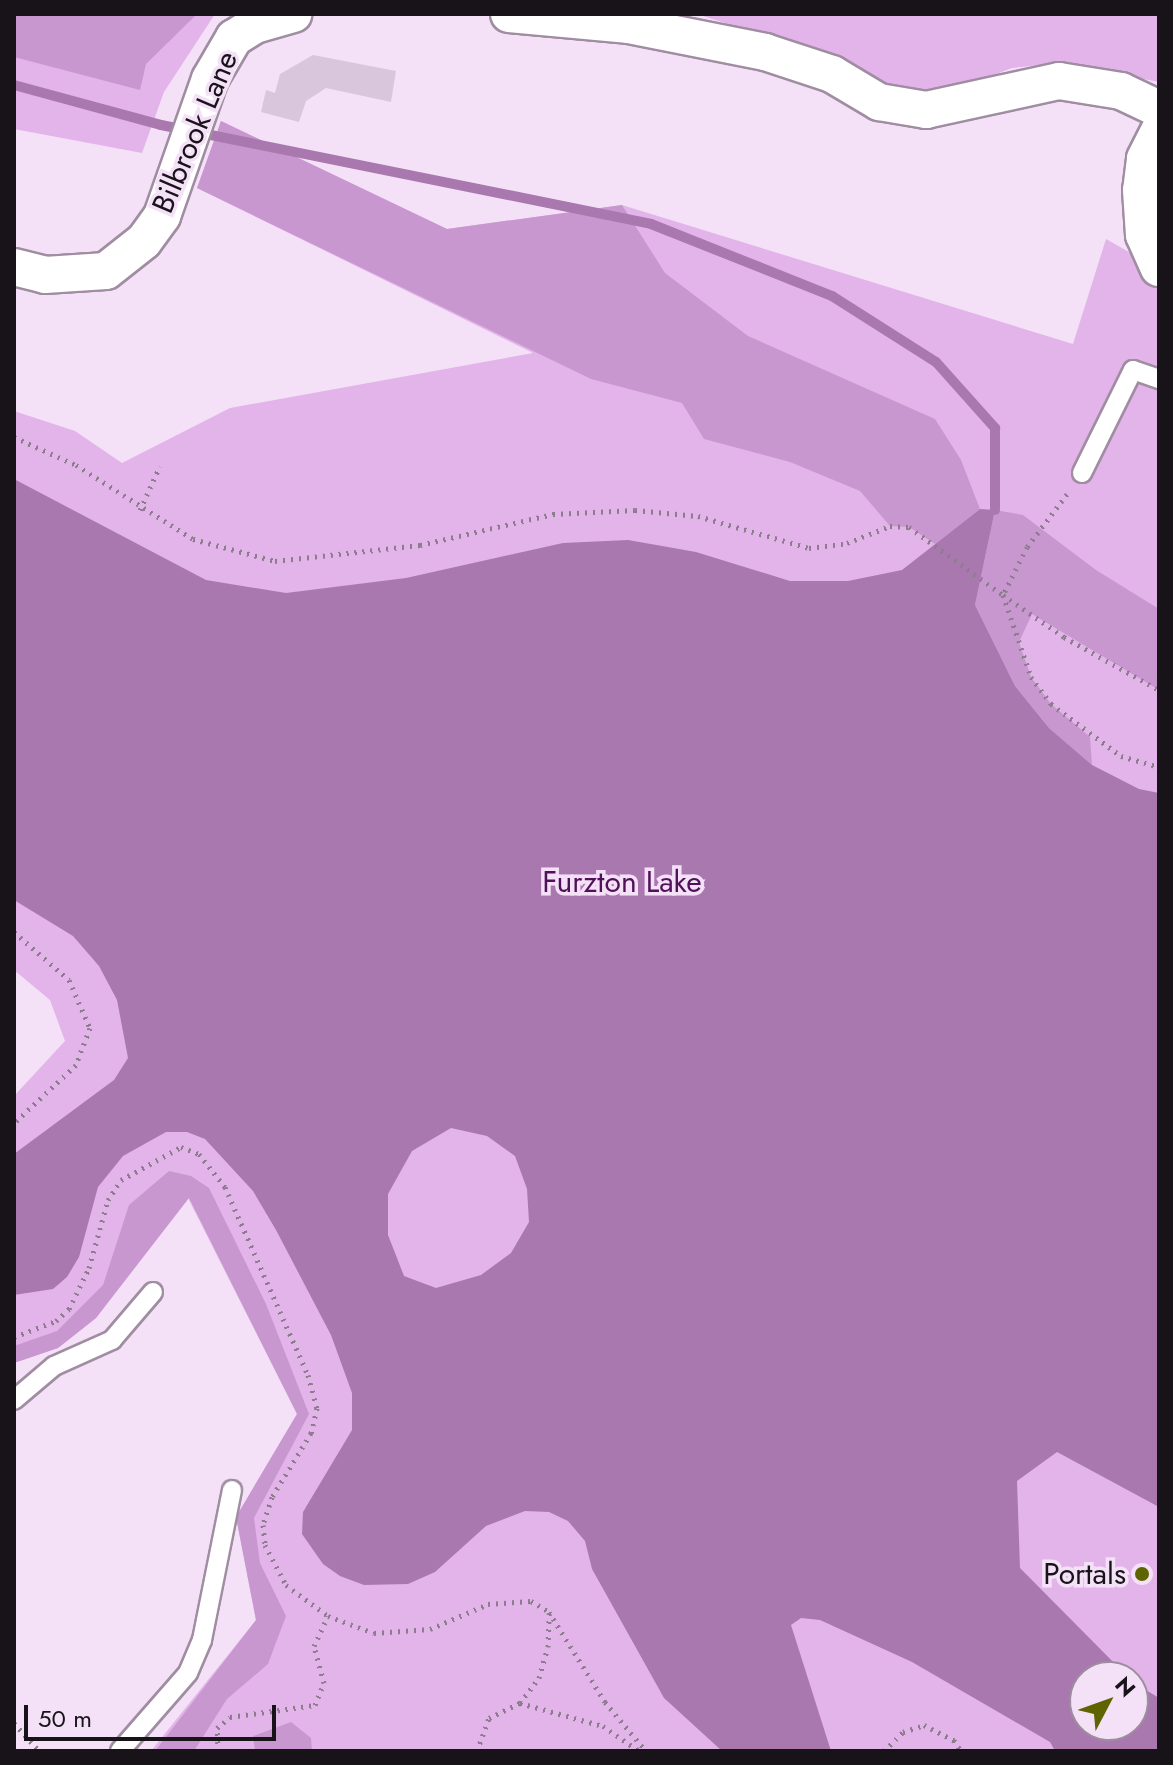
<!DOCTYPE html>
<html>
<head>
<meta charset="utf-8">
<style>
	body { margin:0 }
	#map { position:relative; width:1173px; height:1765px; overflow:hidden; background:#f5e1f7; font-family:Jost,sans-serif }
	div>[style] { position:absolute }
	.green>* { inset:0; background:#e2b4e9 }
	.forest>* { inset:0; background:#c997d0 }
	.water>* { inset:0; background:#a978af }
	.stream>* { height:10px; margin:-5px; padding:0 5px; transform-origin:5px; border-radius:5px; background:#a978af }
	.building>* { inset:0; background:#d9c6dc }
	.path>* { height:5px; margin-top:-2.5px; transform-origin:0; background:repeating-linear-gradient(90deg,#8b7d8c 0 2px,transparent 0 8px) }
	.roads { filter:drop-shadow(2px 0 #a08da2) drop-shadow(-2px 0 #a08da2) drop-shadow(0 2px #a08da2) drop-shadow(0 -2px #a08da2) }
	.lane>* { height:18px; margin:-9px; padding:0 9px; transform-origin:9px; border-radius:9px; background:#fff }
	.street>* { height:36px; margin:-18px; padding:0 18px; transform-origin:18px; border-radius:18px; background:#fff }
	.dots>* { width:22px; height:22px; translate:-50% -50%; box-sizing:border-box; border:4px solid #f5e1f7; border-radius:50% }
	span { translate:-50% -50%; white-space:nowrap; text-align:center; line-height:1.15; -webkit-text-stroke:7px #f5e1f7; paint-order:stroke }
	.street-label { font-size:30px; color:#181219 }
	.park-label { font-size:30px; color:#4f1258 }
	.poi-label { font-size:30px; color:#181219 }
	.right { translate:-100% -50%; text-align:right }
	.frame { position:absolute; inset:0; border:16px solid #181219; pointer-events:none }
	.north { position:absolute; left:1069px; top:1661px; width:80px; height:80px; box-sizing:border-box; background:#f5e1f7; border:2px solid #9d8e9e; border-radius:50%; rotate:49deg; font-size:22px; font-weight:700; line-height:32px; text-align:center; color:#181219 }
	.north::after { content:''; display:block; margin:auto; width:28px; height:36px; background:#606400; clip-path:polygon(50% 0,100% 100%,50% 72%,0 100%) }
	.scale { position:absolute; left:24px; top:1705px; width:252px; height:36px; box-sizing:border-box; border:4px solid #181219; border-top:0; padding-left:10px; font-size:24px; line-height:28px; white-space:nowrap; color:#181219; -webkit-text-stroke:6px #f5e1f7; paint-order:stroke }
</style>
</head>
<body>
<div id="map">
	<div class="green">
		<i style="clip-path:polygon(14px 14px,215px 14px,164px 92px,142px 153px,14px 129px)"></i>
		<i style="clip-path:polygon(697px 14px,1159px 14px,1159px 82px,1060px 63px,1012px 68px,939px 96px,888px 87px,809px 50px)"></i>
		<i style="clip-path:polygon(evenodd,221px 121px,447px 229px,622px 205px,1073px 344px,1106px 239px,1159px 269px,1159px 1751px,151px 1751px,256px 1620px,236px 1517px,297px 1414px,188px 1198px,96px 1318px,58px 1348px,14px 1363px,14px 1096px,65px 1041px,50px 1000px,14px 970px,14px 411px,75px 431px,122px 463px,230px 408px,533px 353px,197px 188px,221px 121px,1085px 1677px,1133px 1677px,1133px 1725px,1085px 1725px,1085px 1677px)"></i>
	</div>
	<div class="forest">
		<i style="clip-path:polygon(14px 14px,197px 14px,146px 64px,140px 90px,14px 57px)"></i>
		<i style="clip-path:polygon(221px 121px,447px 229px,622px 205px,665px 273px,748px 336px,935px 419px,961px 460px,980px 509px,935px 544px,909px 527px,890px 526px,860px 491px,790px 462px,704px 439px,682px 403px,591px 379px,197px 188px)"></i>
		<i style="clip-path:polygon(995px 510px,1023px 515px,1096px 570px,1159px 609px,1159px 690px,1032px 614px,1019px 642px,1031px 677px,1051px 704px,1090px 737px,1092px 765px,1049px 728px,1015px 686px,975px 605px)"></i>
		<i style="clip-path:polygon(169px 1171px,191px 1176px,209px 1188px,266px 1304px,309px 1414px,254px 1518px,260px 1563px,286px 1616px,268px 1664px,227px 1699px,194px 1751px,155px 1751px,256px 1620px,236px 1517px,297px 1414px,189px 1198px,96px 1318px,58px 1348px,14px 1363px,14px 1346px,57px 1331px,103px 1285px,129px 1205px)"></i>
		<i style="clip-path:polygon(291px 1722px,311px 1738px,312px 1751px,255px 1751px,253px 1736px)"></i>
	</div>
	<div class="water">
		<i style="clip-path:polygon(evenodd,14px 479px,206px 580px,286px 593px,406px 578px,563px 543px,628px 540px,696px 552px,790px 581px,848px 581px,902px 570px,980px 509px,995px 510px,975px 605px,1015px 686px,1049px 728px,1092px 765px,1139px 789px,1159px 793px,1159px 1507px,1057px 1452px,1017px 1481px,1020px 1568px,1128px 1677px,1085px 1677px,1085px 1725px,1133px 1725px,1133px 1682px,1159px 1698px,1159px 1751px,1055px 1751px,1050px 1742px,912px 1662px,820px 1620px,801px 1618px,791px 1625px,831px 1751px,722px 1751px,664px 1698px,592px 1569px,585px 1541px,568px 1521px,549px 1512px,525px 1511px,486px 1526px,435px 1572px,408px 1584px,364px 1585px,340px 1576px,323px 1564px,302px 1534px,303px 1512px,352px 1430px,352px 1393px,331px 1335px,276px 1230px,253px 1191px,205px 1139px,187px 1132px,166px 1132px,123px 1156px,98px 1187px,79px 1257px,67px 1277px,53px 1289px,14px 1295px,14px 1154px,114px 1080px,128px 1058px,117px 1000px,99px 966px,73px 936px,14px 900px,14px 479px,451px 1128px,487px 1136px,515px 1156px,527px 1189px,529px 1222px,511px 1253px,481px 1275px,436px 1288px,404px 1276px,388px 1235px,388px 1194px,412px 1151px,451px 1128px)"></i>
	</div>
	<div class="stream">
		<i style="left:14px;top:85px;width:152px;rotate:15.2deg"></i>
		<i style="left:161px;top:125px;width:500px;rotate:11.4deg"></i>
		<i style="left:651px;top:224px;width:195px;rotate:21.7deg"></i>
		<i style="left:832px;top:296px;width:123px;rotate:32.4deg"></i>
		<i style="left:936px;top:362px;width:89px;rotate:48.2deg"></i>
		<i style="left:995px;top:428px;width:82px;rotate:90deg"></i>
	</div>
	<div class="building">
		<i style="clip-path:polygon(313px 55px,396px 71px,391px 102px,326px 88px,306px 101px,299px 122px,261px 112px,266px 90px,275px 93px,280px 74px)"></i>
	</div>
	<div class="path">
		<i style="left:14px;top:437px;width:68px;rotate:24.3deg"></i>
		<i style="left:76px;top:465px;width:138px;rotate:32.3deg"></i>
		<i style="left:193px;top:539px;width:85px;rotate:15deg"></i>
		<i style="left:275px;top:561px;width:146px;rotate:-6.3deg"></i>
		<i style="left:420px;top:545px;width:137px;rotate:-13.1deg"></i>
		<i style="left:553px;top:514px;width:82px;rotate:-2.8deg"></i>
		<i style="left:635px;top:510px;width:63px;rotate:5.4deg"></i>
		<i style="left:698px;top:516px;width:116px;rotate:16.1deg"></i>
		<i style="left:809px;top:548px;width:38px;rotate:-7deg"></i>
		<i style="left:847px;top:543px;width:46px;rotate:-21.6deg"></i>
		<i style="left:890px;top:526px;width:19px;rotate:3deg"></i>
		<i style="left:909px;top:527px;width:116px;rotate:35.9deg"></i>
		<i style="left:1003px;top:595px;width:87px;rotate:71.1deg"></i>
		<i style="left:1031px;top:677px;width:34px;rotate:53deg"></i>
		<i style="left:1051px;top:704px;width:87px;rotate:36.6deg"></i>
		<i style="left:1121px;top:756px;width:40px;rotate:16deg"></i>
		<i style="left:1067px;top:494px;width:66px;rotate:127deg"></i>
		<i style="left:1027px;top:547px;width:54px;rotate:116.6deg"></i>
		<i style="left:1003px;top:595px;width:74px;rotate:34.5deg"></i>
		<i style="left:1064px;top:637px;width:109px;rotate:29.2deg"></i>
		<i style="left:140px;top:510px;width:48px;rotate:-65.6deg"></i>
		<i style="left:14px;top:932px;width:73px;rotate:41.1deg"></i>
		<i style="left:69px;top:980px;width:52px;rotate:66.4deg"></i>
		<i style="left:90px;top:1028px;width:40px;rotate:111deg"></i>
		<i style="left:76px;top:1065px;width:85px;rotate:136.9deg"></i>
		<i style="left:14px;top:1337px;width:45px;rotate:-20.9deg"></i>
		<i style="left:56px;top:1321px;width:18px;rotate:-43deg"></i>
		<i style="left:69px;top:1309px;width:46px;rotate:-64deg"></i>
		<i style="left:89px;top:1268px;width:71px;rotate:-74.4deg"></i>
		<i style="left:108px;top:1200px;width:24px;rotate:-57deg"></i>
		<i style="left:121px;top:1180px;width:68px;rotate:-28.8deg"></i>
		<i style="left:181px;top:1147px;width:19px;rotate:21deg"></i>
		<i style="left:199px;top:1154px;width:42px;rotate:51.8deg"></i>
		<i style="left:225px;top:1187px;width:206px;rotate:66.2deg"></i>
		<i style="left:308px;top:1375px;width:34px;rotate:75deg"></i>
		<i style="left:317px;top:1408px;width:26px;rotate:103deg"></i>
		<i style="left:311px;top:1433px;width:75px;rotate:121.4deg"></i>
		<i style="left:272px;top:1497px;width:29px;rotate:108deg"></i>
		<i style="left:263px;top:1525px;width:20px;rotate:84deg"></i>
		<i style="left:265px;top:1545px;width:45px;rotate:62.3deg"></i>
		<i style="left:286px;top:1585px;width:52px;rotate:36.4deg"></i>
		<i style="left:328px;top:1616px;width:49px;rotate:20.3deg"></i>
		<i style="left:374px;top:1633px;width:56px;rotate:-4.1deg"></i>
		<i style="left:430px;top:1629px;width:63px;rotate:-23.3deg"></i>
		<i style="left:488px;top:1604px;width:43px;rotate:-4deg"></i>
		<i style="left:531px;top:1601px;width:21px;rotate:31deg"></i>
		<i style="left:549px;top:1612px;width:106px;rotate:58.1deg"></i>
		<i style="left:605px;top:1702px;width:64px;rotate:50.1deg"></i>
		<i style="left:520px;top:1703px;width:86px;rotate:15.5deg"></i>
		<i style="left:603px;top:1726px;width:44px;rotate:34.8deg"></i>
		<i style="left:14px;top:1723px;width:38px;rotate:48deg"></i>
		<i style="left:218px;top:1751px;width:23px;rotate:-92deg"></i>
		<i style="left:217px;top:1728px;width:17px;rotate:-40deg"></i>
		<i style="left:230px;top:1717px;width:86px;rotate:-8deg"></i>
		<i style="left:315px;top:1705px;width:24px;rotate:-68deg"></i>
		<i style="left:324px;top:1683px;width:38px;rotate:-105deg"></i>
		<i style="left:314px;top:1646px;width:33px;rotate:-65deg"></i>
		<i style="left:477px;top:1751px;width:35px;rotate:-70deg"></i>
		<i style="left:489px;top:1718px;width:34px;rotate:-26deg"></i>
		<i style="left:520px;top:1703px;width:31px;rotate:-53deg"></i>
		<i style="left:539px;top:1678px;width:32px;rotate:-74deg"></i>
		<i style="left:548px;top:1647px;width:34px;rotate:-88deg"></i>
		<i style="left:884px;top:1751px;width:27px;rotate:-45deg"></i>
		<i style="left:903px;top:1732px;width:22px;rotate:-18deg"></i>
		<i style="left:924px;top:1725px;width:34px;rotate:27deg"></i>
		<i style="left:954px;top:1740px;width:13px;rotate:58deg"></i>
	</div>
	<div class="roads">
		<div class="lane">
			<i style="left:1082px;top:473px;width:115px;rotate:-63.7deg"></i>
			<i style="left:1133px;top:370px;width:28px;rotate:19deg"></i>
			<i style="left:14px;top:1400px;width:52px;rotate:-40.4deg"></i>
			<i style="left:54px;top:1366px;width:64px;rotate:-24.1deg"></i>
			<i style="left:112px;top:1340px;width:63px;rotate:-49.5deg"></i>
			<i style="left:120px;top:1751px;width:103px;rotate:-48.9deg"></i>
			<i style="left:188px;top:1673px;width:36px;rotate:-67deg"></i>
			<i style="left:202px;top:1640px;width:153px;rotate:-78.7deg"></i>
		</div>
		<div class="street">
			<i style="left:509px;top:14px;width:121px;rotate:5.2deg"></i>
			<i style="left:629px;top:25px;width:139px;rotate:11.2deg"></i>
			<i style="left:765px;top:52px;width:71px;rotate:18.2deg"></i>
			<i style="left:832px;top:74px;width:55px;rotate:30.8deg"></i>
			<i style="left:879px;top:102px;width:48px;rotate:9.7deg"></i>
			<i style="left:926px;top:110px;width:136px;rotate:-12.3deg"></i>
			<i style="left:1059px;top:81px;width:63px;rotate:9.2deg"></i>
			<i style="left:1121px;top:91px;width:42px;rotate:25.3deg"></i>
			<i style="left:1159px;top:131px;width:31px;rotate:117deg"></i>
			<i style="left:1145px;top:159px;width:31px;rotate:97deg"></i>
			<i style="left:1141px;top:190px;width:45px;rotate:86.2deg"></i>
			<i style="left:1144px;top:235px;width:36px;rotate:66deg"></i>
			<i style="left:14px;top:267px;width:32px;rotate:14deg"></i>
			<i style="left:45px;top:275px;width:61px;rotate:-3.8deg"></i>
			<i style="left:106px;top:271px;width:48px;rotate:-38.3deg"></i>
			<i style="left:144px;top:241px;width:31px;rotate:-54deg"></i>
			<i style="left:162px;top:216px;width:145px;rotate:-70.7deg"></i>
			<i style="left:210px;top:79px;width:48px;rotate:-59.7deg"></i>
			<i style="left:234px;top:38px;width:25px;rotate:-32deg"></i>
			<i style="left:255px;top:25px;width:40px;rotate:-16deg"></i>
		</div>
	</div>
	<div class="dots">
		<i style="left:1142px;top:1574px;background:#606400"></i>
	</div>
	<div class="street-label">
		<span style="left:195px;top:132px;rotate:-67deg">Bilbrook Lane</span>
	</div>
	<div class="park-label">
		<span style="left:622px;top:882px">Furzton Lake</span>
	</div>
	<div class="poi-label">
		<span class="right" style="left:1126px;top:1574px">Portals</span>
	</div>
	<div class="frame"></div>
	<div class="north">N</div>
	<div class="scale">50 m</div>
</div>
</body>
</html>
